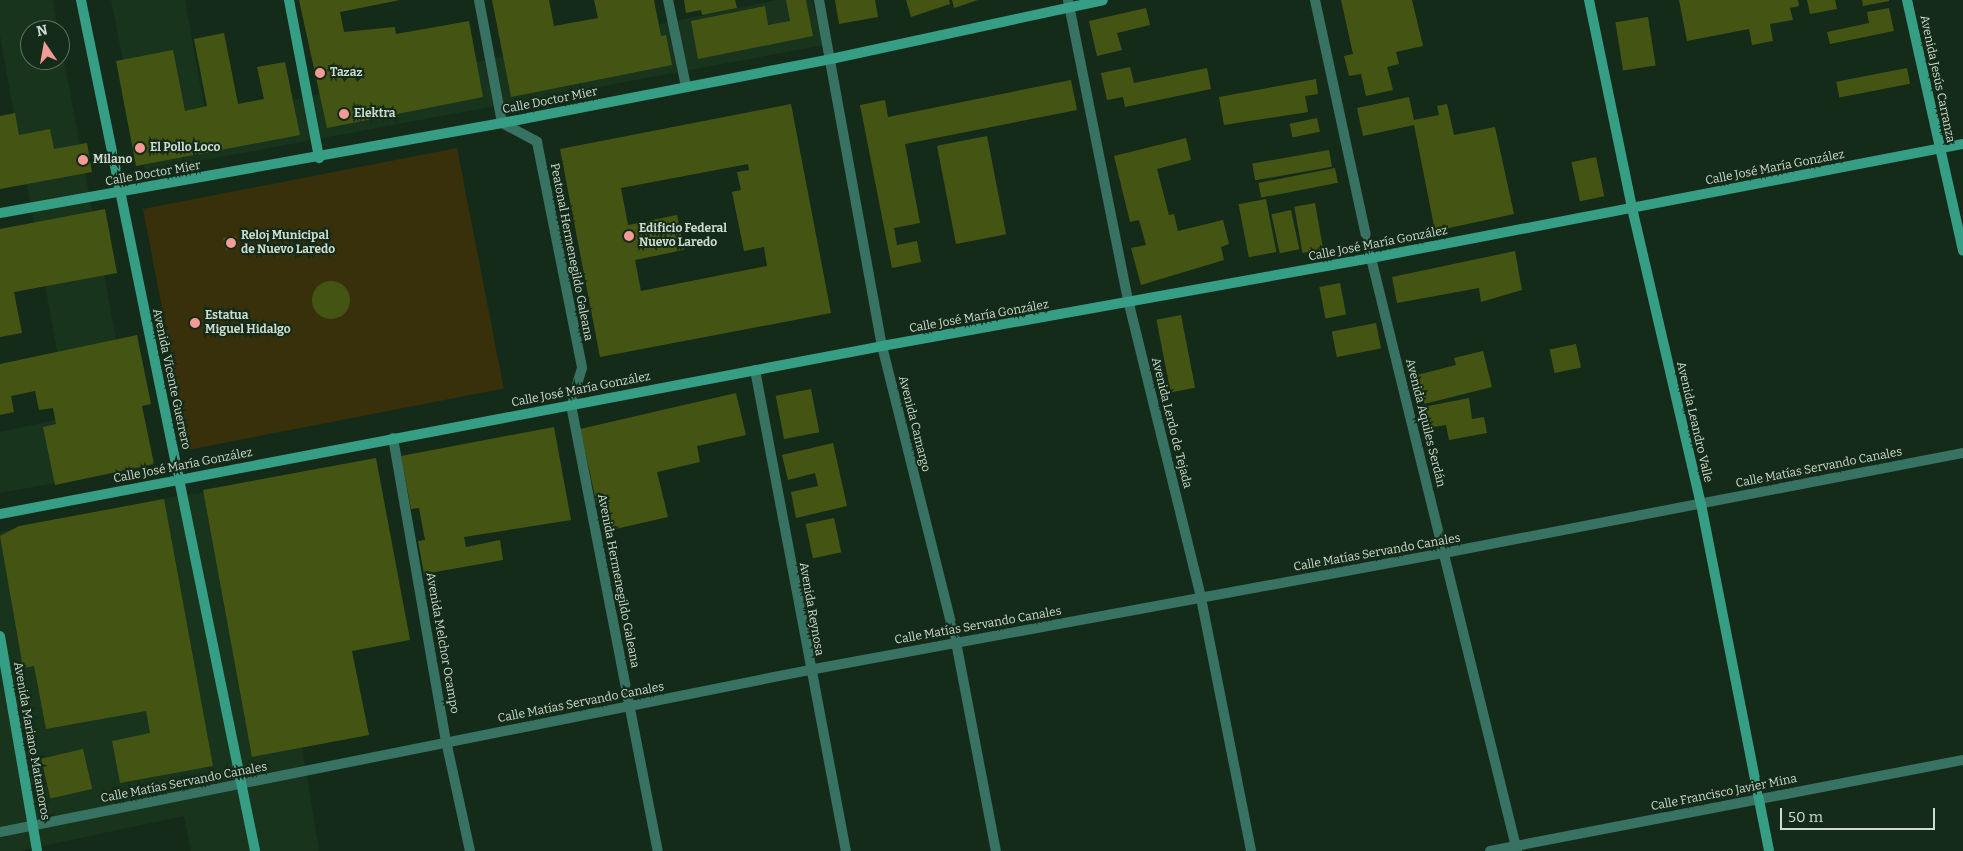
<!DOCTYPE html>
<html>
<head>
<meta charset="utf-8">
<style>
	body { margin:0 }
	#map { position:relative; width:1963px; height:851px; overflow:hidden; background:#152b19; font-family:Bitter,serif }
	div>[style] { position:absolute }
	.built>* { inset:0; background:#18341d }
	.green>* { inset:0; background:#37300b; transform-origin:0 0 }
	.building>* { inset:0; background:#445513; transform-origin:0 0 }
	.round { border-radius:50% }
	.street>* { height:10px; margin:-5px; padding:0 5px; transform-origin:5px; border-radius:5px; background:#377262 }
	.secondary>* { height:10px; margin:-5px; padding:0 5px; transform-origin:5px; border-radius:5px; background:#359e84 }
	.dots>* { width:14px; height:14px; translate:-50% -50%; box-sizing:border-box; border:2px solid #152b19; border-radius:50% }
	span { translate:-50% -50%; white-space:nowrap; text-align:center; line-height:1.15; -webkit-text-stroke:4px #152b19; paint-order:stroke }
	.poi-label { font-size:12px; color:#cedbcf; font-weight:700 }
	.left { translate:0 -50%; text-align:left }
	.street-label { font-size:12px; color:#cedbcf }
	.north { position:absolute; left:20px; top:20px; width:50px; height:50px; box-sizing:border-box; background:#152b19; border:1px solid #5f7162; border-radius:50%; rotate:348deg; font-size:14px; font-weight:700; line-height:20px; text-align:center; color:#cedbcf }
	.north::after { content:''; display:block; margin:auto; width:18px; height:22px; background:#f59b96; clip-path:polygon(50% 0,100% 100%,50% 72%,0 100%) }
	.scale { position:absolute; left:1780px; top:808px; width:155px; height:22px; box-sizing:border-box; border:2px solid #cedbcf; border-top:0; padding-left:6px; font-size:15px; line-height:18px; white-space:nowrap; color:#cedbcf; -webkit-text-stroke:4px #152b19; paint-order:stroke }
</style>
</head>
<body>
<div id="map">
	<div class="built">
		<i style="clip-path:polygon(0 0,53px 0,58px 30px,30px 30px,30px 60px,60px 60px,60px 38px,140px 468px,0 493px,0 432px,69px 417px,0 36px)"></i>
		<i style="clip-path:polygon(111px 0,185px 0,206px 118px,777px 0,812px 0,824px 45px,145px 171px)"></i>
		<i style="clip-path:polygon(260px 485px,319px 851px,191px 851px,184px 816px,19px 851px,0 851px,0 532px,171px 497px)"></i>
	</div>
	<div class="green">
		<i style="left:457px;top:148px;width:245px;height:320px;rotate:79deg"></i>
	</div>
	<div class="building">
		<i style="clip-path:polygon(299px 0,400px 0,340px 12px,344px 32px,395px 27px,396px 34px,469px 21px,483px 97px,327px 128px)"></i>
		<i style="clip-path:polygon(492px 0,549px 0,554px 26px,598px 18px,594px 0,654px 0,661px 36px,666px 35px,672px 65px,511px 97px)"></i>
		<i style="clip-path:polygon(684px 0,735px 0,737px 8px,702px 15px,701px 10px,686px 13px)"></i>
		<i style="clip-path:polygon(786px 0,806px 0,813px 36px,698px 59px,691px 21px,765px 6px,768px 25px,790px 21px)"></i>
		<i style="clip-path:polygon(835px 0,875px 0,878px 17px,839px 24px)"></i>
		<i style="clip-path:polygon(906px 0,949px 0,950px 4px,911px 17px)"></i>
		<i style="clip-path:polygon(952px 0,978px 0,954px 8px)"></i>
		<i style="clip-path:polygon(1341px 0,1412px 0,1423px 46px,1396px 52px,1399px 64px,1387px 67px,1393px 90px,1366px 96px,1361px 74px,1349px 76px,1344px 56px,1353px 54px)"></i>
		<i style="clip-path:polygon(1679px 0,1798px 0,1799px 6px,1790px 8px,1793px 20px,1770px 24px,1773px 41px,1752px 45px,1749px 29px,1687px 41px)"></i>
		<i style="clip-path:polygon(1807px 0,1835px 0,1837px 9px,1810px 14px)"></i>
		<i style="clip-path:polygon(1862px 0,1889px 0,1889px 1px,1863px 6px)"></i>
		<i style="clip-path:polygon(1146px 8px,1150px 25px,1117px 33px,1122px 50px,1097px 56px,1089px 21px)"></i>
		<i style="clip-path:polygon(1889px 8px,1894px 31px,1830px 44px,1827px 32px,1869px 23px,1867px 12px)"></i>
		<i style="left:1648px;top:17px;width:49px;height:33px;rotate:81deg"></i>
		<i style="clip-path:polygon(224px 33px,238px 104px,264px 99px,257px 67px,285px 62px,300px 135px,136px 166px,116px 61px,173px 50px,185px 111px,207px 106px,194px 39px)"></i>
		<i style="clip-path:polygon(1130px 67px,1134px 83px,1207px 68px,1211px 89px,1125px 107px,1123px 97px,1107px 100px,1101px 73px)"></i>
		<i style="left:1907px;top:68px;width:16px;height:72px;rotate:79deg"></i>
		<i style="clip-path:polygon(1316px 79px,1318px 94px,1305px 96px,1308px 112px,1224px 125px,1219px 97px)"></i>
		<i style="clip-path:polygon(1071px 80px,1077px 110px,905px 144px,920px 223px,894px 228px,897px 245px,917px 241px,921px 262px,892px 268px,860px 105px,885px 100px,888px 117px)"></i>
		<i style="clip-path:polygon(1409px 97px,1414px 120px,1439px 115px,1437px 106px,1447px 104px,1454px 135px,1495px 127px,1514px 214px,1435px 231px,1414px 125px,1363px 136px,1357px 108px)"></i>
		<i style="clip-path:polygon(evenodd,791px 104px,831px 313px,600px 357px,560px 149px,791px 104px,748px 164px,749px 170px,737px 172px,741px 190px,732px 192px,744px 251px,764px 247px,767px 266px,641px 291px,635px 260px,684px 250px,677px 215px,628px 225px,621px 188px,748px 164px)"></i>
		<i style="clip-path:polygon(15px 113px,19px 135px,50px 129px,54px 149px,87px 143px,92px 172px,0 189px,0 116px)"></i>
		<i style="left:1317px;top:118px;width:14px;height:28px;rotate:78deg"></i>
		<i style="left:987px;top:136px;width:100px;height:51px;rotate:79deg"></i>
		<i style="clip-path:polygon(1186px 138px,1191px 160px,1157px 169px,1169px 215px,1174px 214px,1178px 231px,1223px 220px,1229px 244px,1221px 247px,1224px 260px,1141px 285px,1131px 248px,1146px 245px,1139px 220px,1130px 222px,1114px 156px)"></i>
		<i style="left:1329px;top:150px;width:17px;height:78px;rotate:80deg"></i>
		<i style="left:1596px;top:157px;width:40px;height:25px;rotate:78deg"></i>
		<i style="left:1335px;top:168px;width:15px;height:78px;rotate:79deg"></i>
		<i style="left:1266px;top:199px;width:54px;height:28px;rotate:79deg"></i>
		<i style="left:1315px;top:203px;width:47px;height:21px;rotate:80deg"></i>
		<i style="clip-path:polygon(105px 209px,117px 273px,14px 292px,22px 333px,0 337px,0 229px)"></i>
		<i style="left:1291px;top:210px;width:40px;height:20px;rotate:78deg"></i>
		<i style="clip-path:polygon(236px 236px,238px 247px,226px 250px,223px 238px)"></i>
		<i style="clip-path:polygon(1515px 251px,1522px 290px,1481px 302px,1479px 288px,1397px 303px,1392px 277px)"></i>
		<i class="round" style="left:312px;top:281px;width:38px;height:38px"></i>
		<i style="left:1340px;top:283px;width:32px;height:21px;rotate:79deg"></i>
		<i style="left:1181px;top:315px;width:74px;height:25px;rotate:79deg"></i>
		<i style="left:1376px;top:323px;width:26px;height:45px;rotate:79deg"></i>
		<i style="clip-path:polygon(137px 335px,151px 404px,142px 406px,154px 464px,55px 485px,43px 427px,56px 424px,53px 408px,39px 410px,35px 391px,11px 396px,14px 412px,0 415px,0 364px)"></i>
		<i style="left:1576px;top:344px;width:24px;height:27px;rotate:78deg"></i>
		<i style="clip-path:polygon(1483px 351px,1492px 387px,1424px 404px,1417px 375px,1456px 365px,1454px 358px)"></i>
		<i style="left:811px;top:389px;width:44px;height:36px;rotate:79deg"></i>
		<i style="clip-path:polygon(736px 393px,746px 435px,697px 446px,700px 462px,657px 472px,668px 517px,611px 530px,605px 504px,597px 505px,580px 429px)"></i>
		<i style="clip-path:polygon(1469px 398px,1472px 419px,1484px 417px,1487px 433px,1449px 440px,1446px 425px,1427px 428px,1423px 407px)"></i>
		<i style="clip-path:polygon(554px 427px,571px 520px,464px 537px,466px 547px,500px 540px,503px 560px,424px 574px,418px 541px,425px 540px,419px 508px,411px 509px,401px 456px)"></i>
		<i style="clip-path:polygon(833px 443px,847px 506px,796px 518px,791px 492px,818px 486px,815px 473px,788px 480px,782px 455px)"></i>
		<i style="clip-path:polygon(376px 458px,410px 640px,352px 651px,369px 735px,252px 757px,203px 490px)"></i>
		<i style="clip-path:polygon(164px 499px,213px 766px,120px 783px,112px 741px,150px 733px,146px 711px,46px 729px,34px 666px,23px 668px,0 536px,19px 526px)"></i>
		<i style="left:834px;top:518px;width:35px;height:29px;rotate:78deg"></i>
		<i style="left:83px;top:749px;width:41px;height:43px;rotate:77deg"></i>
	</div>
	<div class="street">
		<i style="left:479px;top:0;width:125px;rotate:79.4deg"></i>
		<i style="left:502px;top:123px;width:40px;rotate:28deg"></i>
		<i style="left:537px;top:142px;width:230px;rotate:78.7deg"></i>
		<i style="left:582px;top:368px;width:39px;rotate:107deg"></i>
		<i style="left:571px;top:405px;width:454px;rotate:79deg"></i>
		<i style="left:668px;top:0;width:88px;rotate:78.2deg"></i>
		<i style="left:819px;top:0;width:352px;rotate:79.7deg"></i>
		<i style="left:882px;top:346px;width:305px;rotate:76deg"></i>
		<i style="left:956px;top:642px;width:213px;rotate:79.2deg"></i>
		<i style="left:1068px;top:0;width:310px;rotate:78.7deg"></i>
		<i style="left:1129px;top:304px;width:303px;rotate:76.2deg"></i>
		<i style="left:1201px;top:598px;width:258px;rotate:78.8deg"></i>
		<i style="left:1315px;top:0;width:264px;rotate:77.8deg"></i>
		<i style="left:1371px;top:258px;width:611px;rotate:76.17deg"></i>
		<i style="left:755px;top:370px;width:490px;rotate:79.3deg"></i>
		<i style="left:393px;top:438px;width:308px;rotate:80.1deg"></i>
		<i style="left:446px;top:741px;width:113px;rotate:77.7deg"></i>
		<i style="left:0;top:832px;width:825px;rotate:-11.32deg"></i>
		<i style="left:809px;top:670px;width:646px;rotate:-10.44deg"></i>
		<i style="left:1444px;top:553px;width:529px;rotate:-10.91deg"></i>
		<i style="left:1490px;top:851px;width:482px;rotate:-10.9deg"></i>
	</div>
	<div class="secondary">
		<i style="left:81px;top:0;width:869px;rotate:78.44deg"></i>
		<i style="left:289px;top:0;width:161px;rotate:79.2deg"></i>
		<i style="left:1589px;top:0;width:212px;rotate:78.3deg"></i>
		<i style="left:1632px;top:208px;width:304px;rotate:76.9deg"></i>
		<i style="left:1701px;top:504px;width:354px;rotate:78.9deg"></i>
		<i style="left:1907px;top:0;width:257px;rotate:77.4deg"></i>
		<i style="left:0;top:213px;width:510px;rotate:-10.16deg"></i>
		<i style="left:502px;top:123px;width:335px;rotate:-11deg"></i>
		<i style="left:831px;top:59px;width:278px;rotate:-12.2deg"></i>
		<i style="left:0;top:514px;width:898px;rotate:-10.78deg"></i>
		<i style="left:882px;top:346px;width:497px;rotate:-10.2deg"></i>
		<i style="left:1371px;top:258px;width:603px;rotate:-10.9deg"></i>
		<i style="left:0;top:636px;width:218px;rotate:80.2deg"></i>
	</div>
	<div class="dots">
		<i style="left:320px;top:73px;background:#f59b96"></i>
		<i style="left:344px;top:114px;background:#f59b96"></i>
		<i style="left:140px;top:148px;background:#f59b96"></i>
		<i style="left:83px;top:160px;background:#f59b96"></i>
		<i style="left:629px;top:236px;background:#f59b96"></i>
		<i style="left:231px;top:243px;background:#f59b96"></i>
		<i style="left:195px;top:323px;background:#f59b96"></i>
	</div>
	<div class="poi-label">
		<span class="left" style="left:330px;top:73px">Tazaz</span>
		<span class="left" style="left:354px;top:114px">Elektra</span>
		<span class="left" style="left:150px;top:148px">El Pollo Loco</span>
		<span class="left" style="left:93px;top:160px">Milano</span>
		<span class="left" style="left:639px;top:236px">Edificio Federal<br>Nuevo Laredo</span>
		<span class="left" style="left:241px;top:243px">Reloj Municipal<br>de Nuevo Laredo</span>
		<span class="left" style="left:205px;top:323px">Estatua<br>Miguel Hidalgo</span>
	</div>
	<div class="street-label">
		<span style="left:1937px;top:79px;rotate:78deg">Avenida Jesús Carranza</span>
		<span style="left:550px;top:101px;rotate:-11deg">Calle Doctor Mier</span>
		<span style="left:1775px;top:168px;rotate:-11deg">Calle José María González</span>
		<span style="left:153px;top:174px;rotate:-10deg">Calle Doctor Mier</span>
		<span style="left:1378px;top:244px;rotate:-11deg">Calle José María González</span>
		<span style="left:571px;top:252px;rotate:79deg">Peatonal Hermenegildo Galeana</span>
		<span style="left:979px;top:317px;rotate:-10deg">Calle José María González</span>
		<span style="left:171px;top:379px;rotate:78deg">Avenida Vicente Guerrero</span>
		<span style="left:581px;top:390px;rotate:-11deg">Calle José María González</span>
		<span style="left:1694px;top:422px;rotate:77deg">Avenida Leandro Valle</span>
		<span style="left:1171px;top:423px;rotate:76deg">Avenida Lerdo de Tejada</span>
		<span style="left:1425px;top:423px;rotate:76deg">Avenida Aquiles Serdán</span>
		<span style="left:914px;top:424px;rotate:76deg">Avenida Camargo</span>
		<span style="left:183px;top:466px;rotate:-11deg">Calle José María González</span>
		<span style="left:1819px;top:468px;rotate:-11deg">Calle Matías Servando Canales</span>
		<span style="left:1377px;top:553px;rotate:-10deg">Calle Matías Servando Canales</span>
		<span style="left:618px;top:581px;rotate:79deg">Avenida Hermenegildo Galeana</span>
		<span style="left:811px;top:609px;rotate:80deg">Avenida Reynosa</span>
		<span style="left:978px;top:626px;rotate:-10deg">Calle Matías Servando Canales</span>
		<span style="left:442px;top:643px;rotate:80deg">Avenida Melchor Ocampo</span>
		<span style="left:581px;top:703px;rotate:-11deg">Calle Matías Servando Canales</span>
		<span style="left:31px;top:741px;rotate:80deg">Avenida Mariano Matamoros</span>
		<span style="left:184px;top:783px;rotate:-11deg">Calle Matías Servando Canales</span>
		<span style="left:1724px;top:793px;rotate:-11deg">Calle Francisco Javier Mina</span>
	</div>
	<div class="north">N</div>
	<div class="scale">50 m</div>
</div>
</body>
</html>
